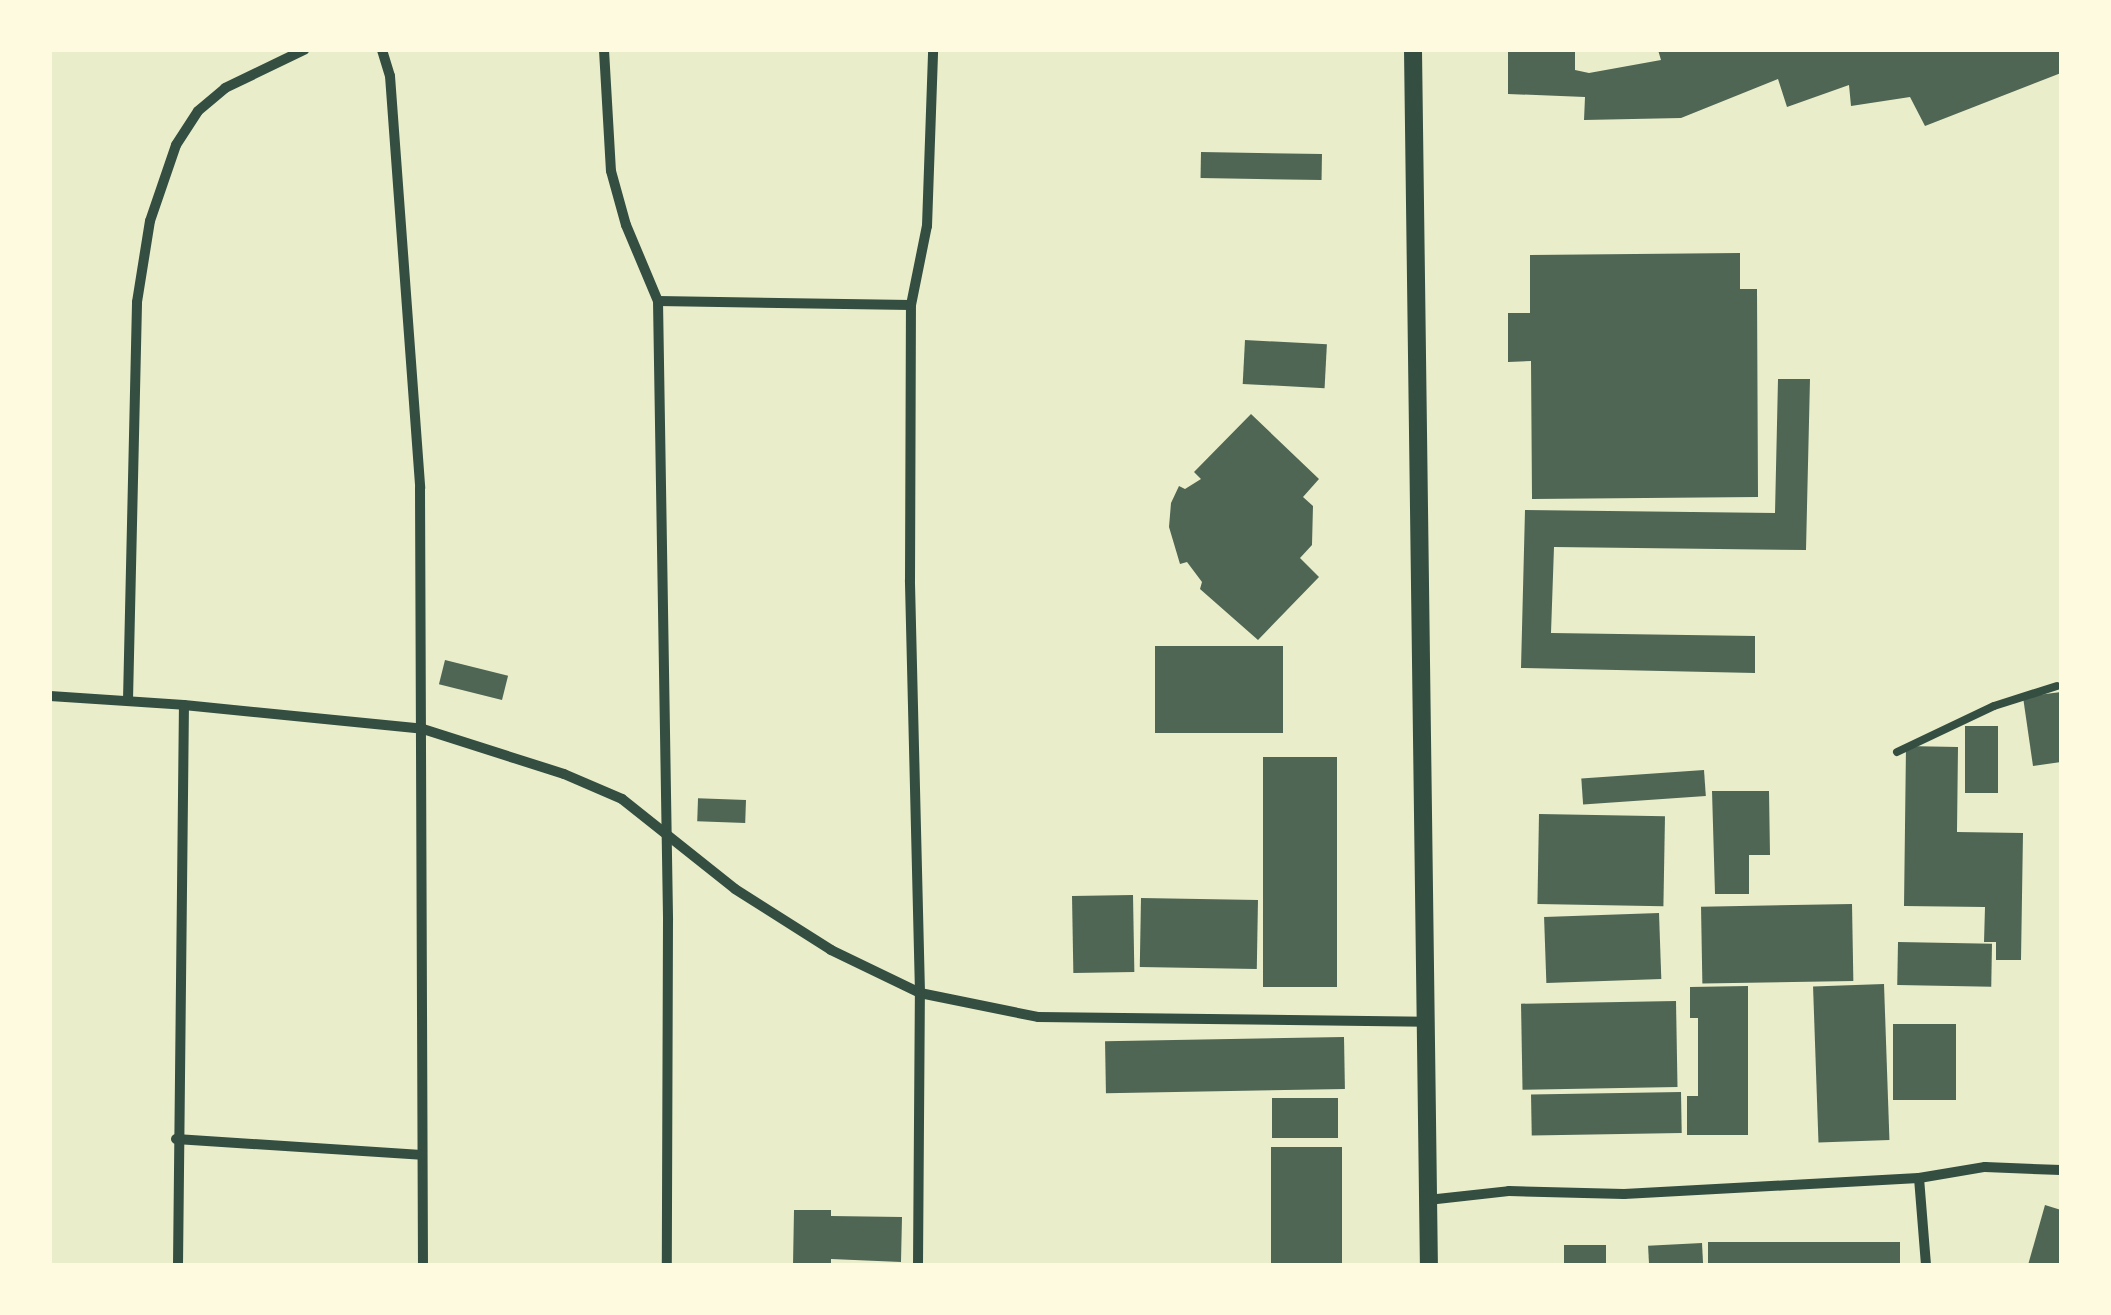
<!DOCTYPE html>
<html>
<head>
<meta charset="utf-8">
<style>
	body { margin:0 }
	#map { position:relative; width:2111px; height:1315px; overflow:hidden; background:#e9edc9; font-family:Manrope,sans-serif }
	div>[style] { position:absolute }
	.building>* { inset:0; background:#4f6655; transform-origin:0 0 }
	.service>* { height:8px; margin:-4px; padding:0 4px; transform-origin:4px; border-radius:4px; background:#344e41 }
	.minor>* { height:10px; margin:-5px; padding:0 5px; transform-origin:5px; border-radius:5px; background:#344e41 }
	.tertiary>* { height:18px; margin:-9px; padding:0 9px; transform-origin:9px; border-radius:9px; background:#344e41 }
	span { translate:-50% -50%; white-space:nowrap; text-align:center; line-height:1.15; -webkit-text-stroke:10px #fefae0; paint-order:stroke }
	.frame { position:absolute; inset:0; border:52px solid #fefae0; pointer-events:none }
</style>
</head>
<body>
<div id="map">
	<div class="building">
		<i style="clip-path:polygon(1508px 50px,1575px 50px,1575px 70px,1589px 73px,1661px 60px,1658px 50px,2061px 50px,2061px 73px,1925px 126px,1910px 97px,1851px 106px,1849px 85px,1787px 107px,1778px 79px,1681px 118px,1584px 120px,1585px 97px,1508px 94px)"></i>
		<i style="left:1201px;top:152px;width:121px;height:26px;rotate:1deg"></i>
		<i style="clip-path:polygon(1740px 253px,1740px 289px,1757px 289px,1758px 497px,1532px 499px,1531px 361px,1508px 362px,1508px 313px,1530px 313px,1530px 255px)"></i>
		<i style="left:1245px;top:340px;width:82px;height:44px;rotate:3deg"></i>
		<i style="clip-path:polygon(1778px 379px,1810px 379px,1806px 550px,1554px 547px,1551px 633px,1755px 636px,1755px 673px,1521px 668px,1525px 510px,1775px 513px)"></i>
		<i style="clip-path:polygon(1251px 414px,1319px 479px,1303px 497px,1313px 506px,1312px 545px,1300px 558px,1319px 577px,1258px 640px,1200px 589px,1202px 582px,1187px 562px,1180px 564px,1169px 527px,1171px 503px,1179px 486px,1185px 489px,1201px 479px,1194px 472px)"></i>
		<i style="left:1155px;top:646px;width:128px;height:87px"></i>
		<i style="left:445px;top:660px;width:65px;height:25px;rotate:14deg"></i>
		<i style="clip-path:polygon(2061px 692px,2061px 762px,2033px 766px,2023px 697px)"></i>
		<i style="left:1965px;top:726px;width:33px;height:67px"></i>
		<i style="clip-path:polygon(1906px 746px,1958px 747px,1957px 832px,2023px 833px,2021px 960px,1996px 960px,1996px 942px,1984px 942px,1985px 907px,1904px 906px)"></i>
		<i style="left:1337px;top:757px;width:230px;height:74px;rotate:90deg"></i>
		<i style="left:1704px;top:770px;width:26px;height:123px;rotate:86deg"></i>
		<i style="clip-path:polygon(1712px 791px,1769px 791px,1770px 855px,1749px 855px,1749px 894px,1715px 894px)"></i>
		<i style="left:746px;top:800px;width:23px;height:48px;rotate:92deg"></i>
		<i style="left:1539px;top:814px;width:126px;height:90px;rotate:1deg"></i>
		<i style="left:1133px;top:895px;width:77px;height:61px;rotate:89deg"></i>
		<i style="left:1141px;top:898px;width:117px;height:69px;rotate:1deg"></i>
		<i style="left:1852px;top:904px;width:77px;height:151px;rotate:89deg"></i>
		<i style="left:1659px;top:913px;width:66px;height:115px;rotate:88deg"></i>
		<i style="left:1898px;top:942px;width:94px;height:43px;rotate:1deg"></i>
		<i style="left:1884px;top:984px;width:156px;height:71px;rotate:88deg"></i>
		<i style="clip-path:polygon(1748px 986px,1748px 1135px,1687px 1135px,1687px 1096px,1698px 1096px,1698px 1018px,1690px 1018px,1690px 987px)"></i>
		<i style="left:1676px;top:1001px;width:86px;height:155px;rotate:89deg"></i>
		<i style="left:1893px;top:1024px;width:63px;height:76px"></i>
		<i style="left:1344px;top:1037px;width:52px;height:239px;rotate:89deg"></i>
		<i style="left:1681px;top:1092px;width:41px;height:150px;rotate:89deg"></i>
		<i style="left:1272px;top:1098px;width:66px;height:40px"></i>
		<i style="left:1342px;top:1147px;width:118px;height:71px;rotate:90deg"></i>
		<i style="clip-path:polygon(2045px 1205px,2061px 1210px,2061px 1265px,2028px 1265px)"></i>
		<i style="clip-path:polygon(794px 1210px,831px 1210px,831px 1216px,902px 1217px,901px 1262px,831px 1259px,831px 1265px,793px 1265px)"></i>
		<i style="left:1900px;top:1242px;width:23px;height:192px;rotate:90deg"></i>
		<i style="left:1702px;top:1243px;width:22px;height:54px;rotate:87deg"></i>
		<i style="left:1606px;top:1245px;width:20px;height:42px;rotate:90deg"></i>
	</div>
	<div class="service">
		<i style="left:1897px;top:752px;width:107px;rotate:-25.4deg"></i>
		<i style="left:1994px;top:706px;width:66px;rotate:-17.6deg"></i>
	</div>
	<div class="minor">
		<i style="left:382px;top:50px;width:27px;rotate:73deg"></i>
		<i style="left:390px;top:76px;width:413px;rotate:85.8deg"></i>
		<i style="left:420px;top:488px;width:777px;rotate:89.78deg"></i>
		<i style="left:604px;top:50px;width:121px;rotate:86.7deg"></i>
		<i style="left:611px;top:171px;width:56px;rotate:74.5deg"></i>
		<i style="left:626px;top:225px;width:82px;rotate:67.2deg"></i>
		<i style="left:658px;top:301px;width:619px;rotate:89.07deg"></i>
		<i style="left:668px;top:920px;width:345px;rotate:90.2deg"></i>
		<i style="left:658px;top:301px;width:253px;rotate:0.9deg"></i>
		<i style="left:50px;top:696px;width:134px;rotate:3.8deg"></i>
		<i style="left:184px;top:705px;width:240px;rotate:5.7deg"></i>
		<i style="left:423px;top:729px;width:148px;rotate:17.7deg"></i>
		<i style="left:564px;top:774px;width:63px;rotate:23.3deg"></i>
		<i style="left:622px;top:799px;width:144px;rotate:38.5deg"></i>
		<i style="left:735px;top:889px;width:114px;rotate:32.4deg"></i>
		<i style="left:831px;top:950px;width:99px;rotate:25.8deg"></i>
		<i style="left:920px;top:993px;width:120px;rotate:11.5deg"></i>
		<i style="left:1038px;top:1017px;width:387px;rotate:0.7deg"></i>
		<i style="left:128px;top:700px;width:398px;rotate:-88.7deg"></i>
		<i style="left:137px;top:302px;width:82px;rotate:-80.9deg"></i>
		<i style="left:150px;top:221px;width:80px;rotate:-71.1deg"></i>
		<i style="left:176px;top:145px;width:40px;rotate:-57.1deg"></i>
		<i style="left:198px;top:111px;width:35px;rotate:-40deg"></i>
		<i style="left:225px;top:88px;width:88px;rotate:-25.7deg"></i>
		<i style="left:176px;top:1139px;width:246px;rotate:3.7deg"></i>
		<i style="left:1919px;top:1178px;width:87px;rotate:85.4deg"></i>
		<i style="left:1428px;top:1200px;width:81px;rotate:-6.3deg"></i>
		<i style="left:1509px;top:1191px;width:115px;rotate:1.5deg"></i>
		<i style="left:1624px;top:1194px;width:295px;rotate:-3.1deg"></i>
		<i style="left:1919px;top:1178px;width:67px;rotate:-9.5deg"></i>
		<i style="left:1985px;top:1167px;width:76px;rotate:2.3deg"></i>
		<i style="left:178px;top:1265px;width:560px;rotate:-89.39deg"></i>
		<i style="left:918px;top:1265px;width:272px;rotate:-89.6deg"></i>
		<i style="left:920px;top:993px;width:413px;rotate:-91.4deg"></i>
		<i style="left:910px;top:580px;width:275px;rotate:-89.8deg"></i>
		<i style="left:911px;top:305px;width:81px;rotate:-78.6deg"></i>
		<i style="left:927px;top:226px;width:176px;rotate:-88deg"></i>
	</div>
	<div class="tertiary">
		<i style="left:1413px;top:50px;width:1215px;rotate:89.25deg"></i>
	</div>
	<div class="frame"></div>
</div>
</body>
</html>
